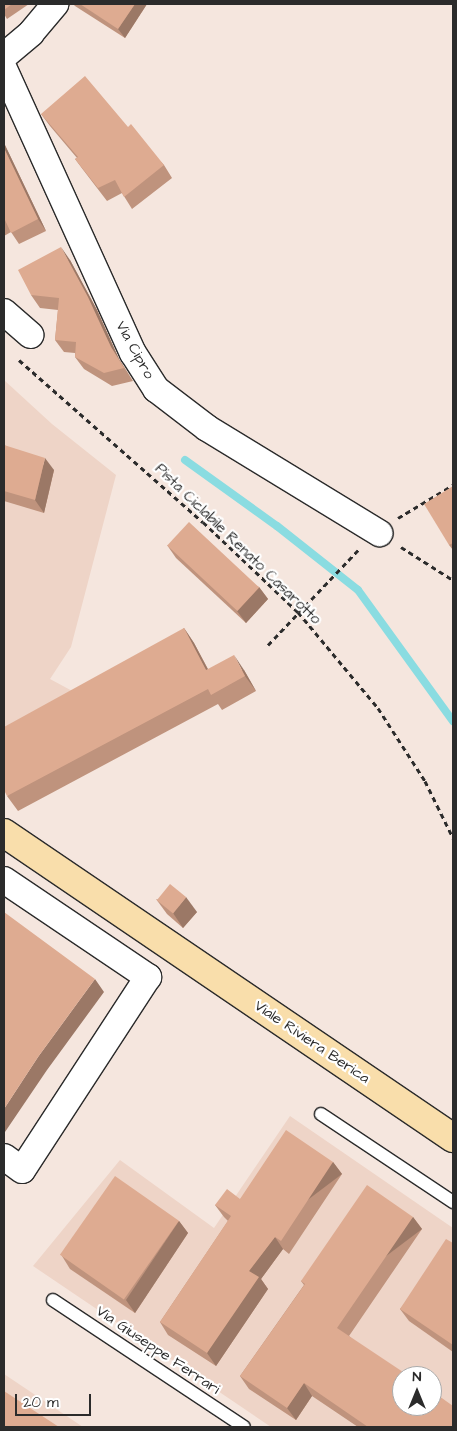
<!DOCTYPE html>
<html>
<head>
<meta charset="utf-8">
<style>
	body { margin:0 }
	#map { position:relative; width:457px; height:1431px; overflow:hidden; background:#f5e6de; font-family:"Architects Daughter",sans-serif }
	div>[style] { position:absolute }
	.built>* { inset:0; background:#eed4c7 }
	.stream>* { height:8px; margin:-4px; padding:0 4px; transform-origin:4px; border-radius:4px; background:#8adce1 }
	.path>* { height:3px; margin-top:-1.5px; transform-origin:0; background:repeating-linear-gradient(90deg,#2b2b2b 0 5px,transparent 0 9px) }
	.roads { filter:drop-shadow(1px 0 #2b2b2b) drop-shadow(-1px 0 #2b2b2b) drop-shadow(0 1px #2b2b2b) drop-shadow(0 -1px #2b2b2b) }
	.service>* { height:12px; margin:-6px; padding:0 6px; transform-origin:6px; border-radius:6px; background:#fff }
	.minor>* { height:26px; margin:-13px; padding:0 13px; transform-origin:13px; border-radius:13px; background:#fff }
	.primary>* { height:28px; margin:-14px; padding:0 14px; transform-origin:14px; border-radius:14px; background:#f9deab }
	.wall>* { inset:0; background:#bf937d }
	.shaded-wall>* { inset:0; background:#9b7866; transform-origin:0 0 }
	.building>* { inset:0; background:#deab91; transform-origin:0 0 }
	span { translate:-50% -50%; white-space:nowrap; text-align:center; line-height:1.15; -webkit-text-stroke:4.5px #fff; paint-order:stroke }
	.street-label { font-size:15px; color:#2b2b2b }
	.frame { position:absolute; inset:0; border:5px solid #2b2b2b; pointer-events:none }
	.north { position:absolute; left:392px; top:1366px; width:50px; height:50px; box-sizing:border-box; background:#fff; border:1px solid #aaa; border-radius:50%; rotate:0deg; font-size:14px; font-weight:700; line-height:20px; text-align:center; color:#2b2b2b }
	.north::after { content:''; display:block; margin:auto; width:18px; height:22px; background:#2b2b2b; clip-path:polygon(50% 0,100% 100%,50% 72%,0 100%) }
	.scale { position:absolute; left:15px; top:1394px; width:76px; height:22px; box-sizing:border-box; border:2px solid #2b2b2b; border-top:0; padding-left:6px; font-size:15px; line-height:18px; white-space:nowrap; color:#2b2b2b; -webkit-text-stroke:4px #fff; paint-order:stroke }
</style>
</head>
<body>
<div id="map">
	<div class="built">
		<i style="clip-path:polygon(4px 380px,52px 424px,116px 475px,71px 647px,50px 679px,89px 700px,4px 747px)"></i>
		<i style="clip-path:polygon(evenodd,290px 1116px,453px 1228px,453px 1427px,271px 1427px,33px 1266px,120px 1160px,214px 1228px,290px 1116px,402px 1376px,432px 1376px,432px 1406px,402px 1406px,402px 1376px)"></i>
		<i style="clip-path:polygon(4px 1374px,83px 1427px,4px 1427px)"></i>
	</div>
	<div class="stream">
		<i style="left:185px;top:460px;width:113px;rotate:35.7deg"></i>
		<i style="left:277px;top:526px;width:103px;rotate:38.3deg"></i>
		<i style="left:358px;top:590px;width:162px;rotate:54.1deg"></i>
	</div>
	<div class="path">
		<i style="left:19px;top:360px;width:245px;rotate:41.4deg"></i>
		<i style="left:203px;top:522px;width:131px;rotate:43.5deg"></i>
		<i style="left:298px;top:612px;width:125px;rotate:50.2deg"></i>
		<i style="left:378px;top:708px;width:87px;rotate:57.2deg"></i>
		<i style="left:425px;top:781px;width:64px;rotate:63.8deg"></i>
		<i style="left:398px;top:518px;width:64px;rotate:-31deg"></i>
		<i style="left:401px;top:547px;width:62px;rotate:32.4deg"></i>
		<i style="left:268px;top:645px;width:131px;rotate:-46.5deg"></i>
	</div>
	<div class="roads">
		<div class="service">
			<i style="left:321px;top:1114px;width:159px;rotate:33.7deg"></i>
			<i style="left:53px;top:1300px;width:229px;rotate:33.6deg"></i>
		</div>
		<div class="minor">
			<i style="left:4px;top:56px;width:35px;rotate:-40deg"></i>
			<i style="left:31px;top:33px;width:38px;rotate:-50deg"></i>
			<i style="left:4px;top:69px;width:312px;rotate:65.6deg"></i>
			<i style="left:133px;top:353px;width:43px;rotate:57.4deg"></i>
			<i style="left:156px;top:389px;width:64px;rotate:37.4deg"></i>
			<i style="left:207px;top:428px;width:202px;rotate:31.4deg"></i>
			<i style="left:4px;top:312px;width:35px;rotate:41deg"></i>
			<i style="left:4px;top:880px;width:174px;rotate:34deg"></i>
			<i style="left:148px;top:977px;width:230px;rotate:123.1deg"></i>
			<i style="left:22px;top:1170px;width:22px;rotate:-144deg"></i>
		</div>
		<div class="primary">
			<i style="left:4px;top:833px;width:543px;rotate:34.19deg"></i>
		</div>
	</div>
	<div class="wall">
		<i style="clip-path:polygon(4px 4px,29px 4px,7px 19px,4px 14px)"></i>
		<i style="clip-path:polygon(73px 4px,147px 4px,125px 38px,75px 6px)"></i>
		<i style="clip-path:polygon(41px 114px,128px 127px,164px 165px,172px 178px,132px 209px,122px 193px,107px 201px,84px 171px,75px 159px,77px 158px,50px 126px)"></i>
		<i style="clip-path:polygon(4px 143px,46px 231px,19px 244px,11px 232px,4px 236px)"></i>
		<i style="clip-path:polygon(70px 260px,97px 310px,119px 359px,133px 381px,112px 386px,84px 369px,75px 357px,75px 353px,64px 352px,55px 340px,58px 310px,40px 308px,31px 295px)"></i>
		<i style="clip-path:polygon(4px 445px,54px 470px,44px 513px,4px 501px)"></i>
		<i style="clip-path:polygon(453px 486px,453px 550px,449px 545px)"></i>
		<i style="clip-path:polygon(167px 545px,259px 587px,268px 599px,246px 623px,176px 558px)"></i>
		<i style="clip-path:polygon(184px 628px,194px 643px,208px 669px,244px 670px,256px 691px,222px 710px,218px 704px,18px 811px,7px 796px)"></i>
		<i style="clip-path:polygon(156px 899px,197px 912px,183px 928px,167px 914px)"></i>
		<i style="clip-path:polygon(333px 1162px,342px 1174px,289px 1254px,283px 1249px,261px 1279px,268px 1289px,216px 1366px,168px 1335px,160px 1322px,228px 1221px,224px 1217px,215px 1205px,240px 1199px)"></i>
		<i style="clip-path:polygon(413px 1217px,422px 1229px,349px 1336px,453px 1427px,358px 1427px,312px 1396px,296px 1420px,249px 1389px,240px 1376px,304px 1285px,301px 1281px)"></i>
		<i style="clip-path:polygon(179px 1221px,188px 1233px,135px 1313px,70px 1269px,62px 1256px)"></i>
		<i style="clip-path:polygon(453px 1243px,453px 1352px,409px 1321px,400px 1309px)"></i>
	</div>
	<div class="shaded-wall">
		<i style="clip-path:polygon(135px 4px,147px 4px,125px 38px,118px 29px)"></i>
		<i style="clip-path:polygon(4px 143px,46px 231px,38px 219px,4px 148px)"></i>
		<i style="clip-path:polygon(61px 247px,70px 260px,97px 310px,119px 359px,133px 381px,111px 347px)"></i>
		<i style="clip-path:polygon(45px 458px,54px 470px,44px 513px,35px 500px)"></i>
		<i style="clip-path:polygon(259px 587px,268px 599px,246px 623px,237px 611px)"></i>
		<i style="clip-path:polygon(184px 628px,194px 643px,216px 685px,206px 670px)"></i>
		<i style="clip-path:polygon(234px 655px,244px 670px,256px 691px,245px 676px)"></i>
		<i style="clip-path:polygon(186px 897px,197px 912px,183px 928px,173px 913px)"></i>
		<i style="clip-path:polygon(95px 979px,104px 992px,47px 1070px,5px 1132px,4px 1130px,4px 1109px,38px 1057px)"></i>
		<i style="left:333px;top:1162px;width:15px;height:95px;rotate:53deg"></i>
		<i style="left:413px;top:1217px;width:15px;height:135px;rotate:53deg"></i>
		<i style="clip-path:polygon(179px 1221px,188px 1233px,135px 1313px,126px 1300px)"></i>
		<i style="clip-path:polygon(275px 1237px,283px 1249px,261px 1279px,268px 1289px,216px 1366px,207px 1353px,249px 1271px)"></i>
		<i style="clip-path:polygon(304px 1383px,312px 1396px,296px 1420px,287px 1408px)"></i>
	</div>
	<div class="building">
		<i style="clip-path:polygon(4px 4px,12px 4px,4px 10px)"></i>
		<i style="clip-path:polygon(80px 4px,135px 4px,118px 29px)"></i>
		<i style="clip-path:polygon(85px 76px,128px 127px,131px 124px,164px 165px,124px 197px,115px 180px,98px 188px,75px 159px,78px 157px,41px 114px)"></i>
		<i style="clip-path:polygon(4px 148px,38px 219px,11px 233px,5px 220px,4px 221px)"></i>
		<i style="clip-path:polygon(61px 247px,88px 297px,111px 347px,124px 368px,104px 373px,75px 357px,76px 342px,55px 340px,59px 298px,31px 295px,18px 270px)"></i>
		<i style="clip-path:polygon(4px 445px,45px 458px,35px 500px,4px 491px)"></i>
		<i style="clip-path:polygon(453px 486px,453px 543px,449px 545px,424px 504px)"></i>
		<i style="left:189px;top:522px;width:96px;height:32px;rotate:43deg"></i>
		<i style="clip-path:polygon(184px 628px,206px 670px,234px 655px,245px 676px,211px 695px,208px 689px,7px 796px,4px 790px,4px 727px)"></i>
		<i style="left:170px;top:884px;width:21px;height:21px;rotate:39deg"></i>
		<i style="clip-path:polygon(4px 912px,95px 979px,38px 1057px,4px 1109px)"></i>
		<i style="clip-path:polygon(286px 1130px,333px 1162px,281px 1241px,275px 1237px,249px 1271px,259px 1277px,207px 1353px,160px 1322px,231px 1216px,215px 1205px,227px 1189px,240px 1199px)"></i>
		<i style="left:115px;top:1176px;width:78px;height:96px;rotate:35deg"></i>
		<i style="clip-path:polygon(367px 1185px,413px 1217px,337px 1328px,409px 1376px,402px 1376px,402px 1406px,432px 1406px,432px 1391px,453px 1406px,453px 1427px,368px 1427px,304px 1383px,287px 1408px,240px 1376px,305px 1284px,301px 1281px)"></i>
		<i style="clip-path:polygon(446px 1239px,453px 1243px,453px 1345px,400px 1309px)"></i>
		<i style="clip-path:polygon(4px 1391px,59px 1427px,4px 1427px)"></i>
	</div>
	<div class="street-label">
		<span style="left:135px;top:350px;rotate:61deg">Via Cipro</span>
		<span style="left:238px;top:544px;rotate:44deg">Pista Ciclabile Renato Casarotto</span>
		<span style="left:312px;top:1042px;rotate:34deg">Viale Riviera Berica</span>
		<span style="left:158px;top:1350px;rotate:34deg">Via Giuseppe Ferrari</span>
	</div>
	<div class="frame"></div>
	<div class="north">N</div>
	<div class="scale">20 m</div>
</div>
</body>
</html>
